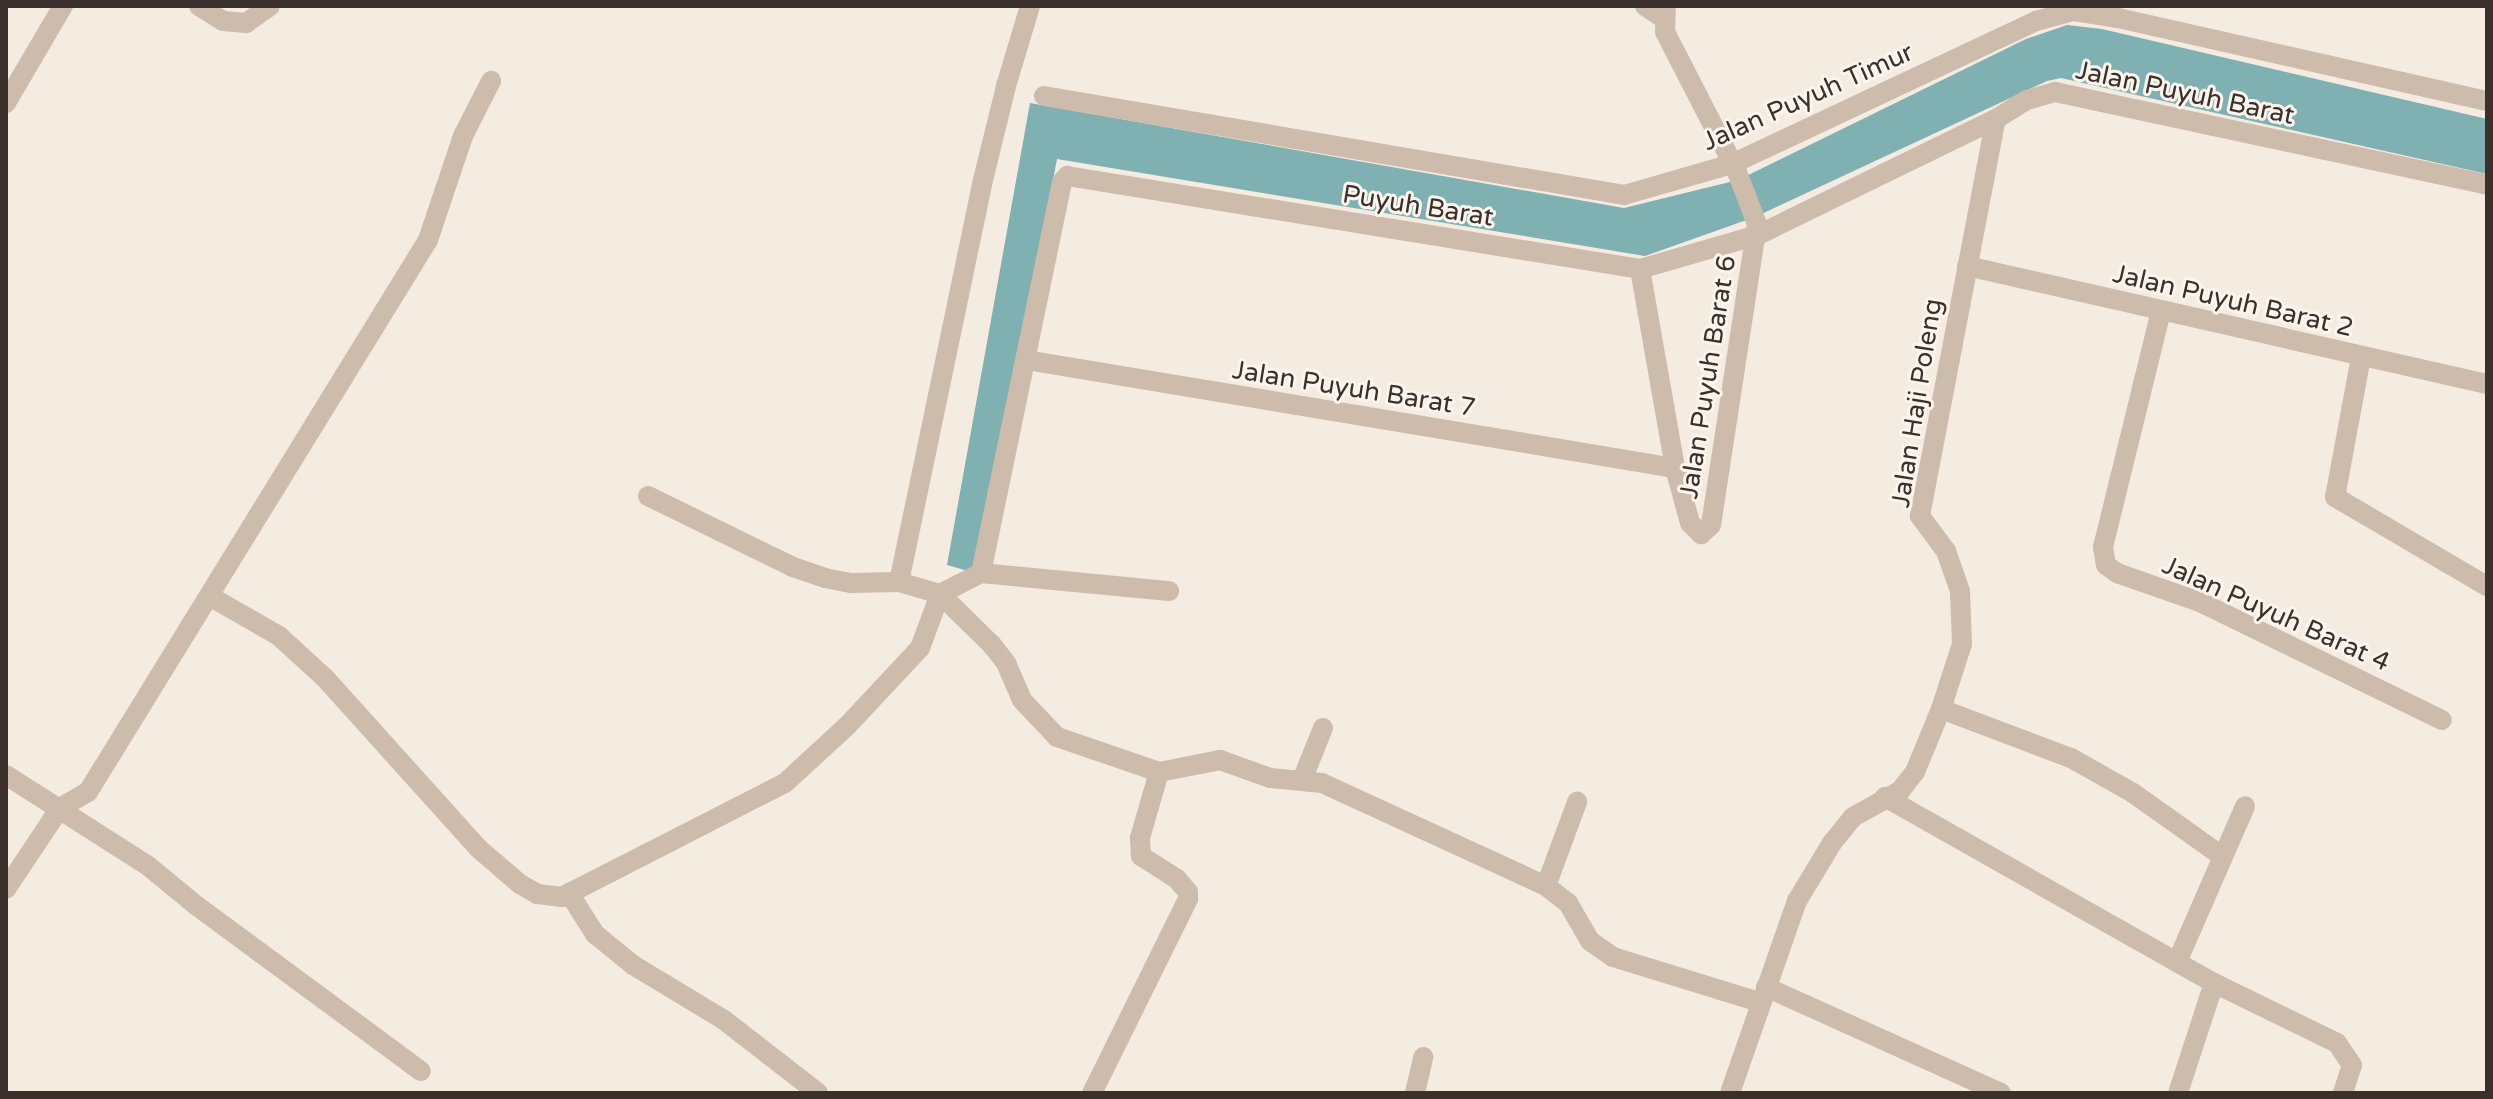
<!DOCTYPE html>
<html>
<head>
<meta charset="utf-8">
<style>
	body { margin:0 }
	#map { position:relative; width:2493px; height:1099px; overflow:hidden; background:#f4ebe1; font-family:"Varela Round",sans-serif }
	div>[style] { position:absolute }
	.water>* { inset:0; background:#7fb0b2 }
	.minor>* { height:20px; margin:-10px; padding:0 10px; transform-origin:10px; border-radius:10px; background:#cdbbac }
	span { translate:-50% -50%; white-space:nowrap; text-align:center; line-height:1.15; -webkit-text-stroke:6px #fbf5ee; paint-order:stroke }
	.street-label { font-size:26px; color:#3b302b }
	.frame { position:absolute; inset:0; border:8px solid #3b302b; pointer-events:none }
</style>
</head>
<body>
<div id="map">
	<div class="water">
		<i style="clip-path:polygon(2067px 25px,2102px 29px,2487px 119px,2487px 174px,2061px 78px,2047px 81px,1755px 217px,1645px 256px,1057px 159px,979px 574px,947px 565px,1030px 103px,1624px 208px,1738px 180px,2026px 39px)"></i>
	</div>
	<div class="minor">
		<i style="left:199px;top:6px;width:28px;rotate:32deg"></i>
		<i style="left:223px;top:21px;width:23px;rotate:5deg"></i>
		<i style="left:246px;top:23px;width:29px;rotate:-35deg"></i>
		<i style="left:1645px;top:6px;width:22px;rotate:34deg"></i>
		<i style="left:1044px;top:96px;width:588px;rotate:9.69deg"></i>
		<i style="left:1624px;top:195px;width:112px;rotate:-16deg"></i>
		<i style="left:1732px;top:164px;width:336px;rotate:-25.2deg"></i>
		<i style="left:2036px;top:21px;width:39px;rotate:-15deg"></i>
		<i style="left:2074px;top:11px;width:45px;rotate:9deg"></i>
		<i style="left:2118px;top:18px;width:378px;rotate:12.7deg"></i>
		<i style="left:6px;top:103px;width:113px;rotate:-59.6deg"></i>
		<i style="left:1967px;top:266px;width:533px;rotate:12.79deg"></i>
		<i style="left:1640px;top:269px;width:202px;rotate:80deg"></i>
		<i style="left:1675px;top:468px;width:57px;rotate:74.7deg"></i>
		<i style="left:1690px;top:523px;width:16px;rotate:45deg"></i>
		<i style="left:1701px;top:534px;width:13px;rotate:-42deg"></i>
		<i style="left:1711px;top:525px;width:304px;rotate:-81.3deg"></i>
		<i style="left:1757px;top:224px;width:56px;rotate:-111deg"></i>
		<i style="left:1737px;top:172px;width:157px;rotate:-117.2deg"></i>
		<i style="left:1665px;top:32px;width:26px;rotate:-88deg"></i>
		<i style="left:2161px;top:311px;width:243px;rotate:103.8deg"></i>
		<i style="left:2103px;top:547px;width:18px;rotate:81deg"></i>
		<i style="left:2106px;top:565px;width:14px;rotate:36deg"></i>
		<i style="left:2117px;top:573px;width:88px;rotate:19.3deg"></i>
		<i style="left:2200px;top:602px;width:269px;rotate:26deg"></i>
		<i style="left:2361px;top:357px;width:142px;rotate:100.5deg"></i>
		<i style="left:2335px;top:497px;width:176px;rotate:30.4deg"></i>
		<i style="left:1026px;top:360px;width:658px;rotate:9.45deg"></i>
		<i style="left:648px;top:496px;width:161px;rotate:26.1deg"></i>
		<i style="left:793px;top:567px;width:34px;rotate:19deg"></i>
		<i style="left:825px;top:578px;width:26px;rotate:11deg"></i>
		<i style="left:851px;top:583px;width:48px;rotate:-1.2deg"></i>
		<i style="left:899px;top:582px;width:43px;rotate:16.3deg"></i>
		<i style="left:940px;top:594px;width:73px;rotate:44.4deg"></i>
		<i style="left:992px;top:645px;width:23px;rotate:52deg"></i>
		<i style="left:1006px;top:663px;width:40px;rotate:66.6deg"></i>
		<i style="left:1022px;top:700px;width:51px;rotate:46.6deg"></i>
		<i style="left:1057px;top:737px;width:108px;rotate:18.9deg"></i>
		<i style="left:1159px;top:772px;width:69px;rotate:106.1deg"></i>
		<i style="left:1140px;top:838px;width:18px;rotate:87deg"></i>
		<i style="left:1141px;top:856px;width:43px;rotate:32.6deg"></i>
		<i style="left:1177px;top:879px;width:17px;rotate:50deg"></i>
		<i style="left:1188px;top:892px;width:7px;rotate:90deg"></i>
		<i style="left:1188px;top:899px;width:216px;rotate:116.3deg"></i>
		<i style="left:981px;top:573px;width:189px;rotate:5.5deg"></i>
		<i style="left:899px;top:582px;width:407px;rotate:-78.2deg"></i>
		<i style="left:982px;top:184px;width:101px;rotate:-76.2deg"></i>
		<i style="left:1006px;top:86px;width:84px;rotate:-73.3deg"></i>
		<i style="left:211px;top:597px;width:78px;rotate:29.8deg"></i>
		<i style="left:279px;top:636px;width:62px;rotate:42.4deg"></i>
		<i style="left:325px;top:678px;width:230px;rotate:48deg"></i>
		<i style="left:479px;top:849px;width:54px;rotate:40.5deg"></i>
		<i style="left:520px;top:884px;width:20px;rotate:30deg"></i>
		<i style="left:537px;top:894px;width:25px;rotate:7deg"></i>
		<i style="left:562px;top:897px;width:250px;rotate:-27.1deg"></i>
		<i style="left:785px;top:783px;width:84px;rotate:-42.6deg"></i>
		<i style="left:847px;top:726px;width:107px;rotate:-46.9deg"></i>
		<i style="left:920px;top:648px;width:58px;rotate:-69.7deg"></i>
		<i style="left:940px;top:594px;width:46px;rotate:-27.1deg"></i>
		<i style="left:981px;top:573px;width:399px;rotate:-78.3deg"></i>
		<i style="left:1062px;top:182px;width:8px;rotate:-50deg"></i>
		<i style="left:1067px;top:176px;width:580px;rotate:9.22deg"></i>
		<i style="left:1640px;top:269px;width:123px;rotate:-16.1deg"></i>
		<i style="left:1758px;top:235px;width:265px;rotate:-26deg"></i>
		<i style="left:1996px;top:119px;width:36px;rotate:-32deg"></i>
		<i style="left:2027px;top:100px;width:29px;rotate:-16deg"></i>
		<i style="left:2055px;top:92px;width:442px;rotate:12.1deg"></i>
		<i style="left:1941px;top:709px;width:139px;rotate:20.7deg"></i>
		<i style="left:2071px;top:758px;width:71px;rotate:29.4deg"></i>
		<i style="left:2133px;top:793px;width:110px;rotate:35.4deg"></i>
		<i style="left:1159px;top:772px;width:62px;rotate:-11.1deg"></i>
		<i style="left:1220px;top:760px;width:53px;rotate:19.8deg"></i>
		<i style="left:1270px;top:778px;width:52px;rotate:5.5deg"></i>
		<i style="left:1322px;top:783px;width:247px;rotate:24.7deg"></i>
		<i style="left:1546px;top:886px;width:28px;rotate:38deg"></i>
		<i style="left:1568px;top:903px;width:44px;rotate:59.9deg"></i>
		<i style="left:1590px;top:941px;width:28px;rotate:35deg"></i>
		<i style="left:1613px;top:957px;width:153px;rotate:17.1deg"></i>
		<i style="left:6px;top:775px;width:167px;rotate:32.6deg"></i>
		<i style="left:147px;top:865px;width:65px;rotate:39.4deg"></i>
		<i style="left:197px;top:906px;width:278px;rotate:36.4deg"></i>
		<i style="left:1302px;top:780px;width:56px;rotate:-68deg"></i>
		<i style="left:1885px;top:797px;width:378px;rotate:29.5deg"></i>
		<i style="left:2214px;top:983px;width:137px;rotate:26deg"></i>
		<i style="left:2337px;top:1043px;width:27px;rotate:56deg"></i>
		<i style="left:2352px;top:1065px;width:29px;rotate:108deg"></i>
		<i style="left:1546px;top:886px;width:90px;rotate:-69.7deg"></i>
		<i style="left:6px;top:889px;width:97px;rotate:-56.3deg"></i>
		<i style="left:60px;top:808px;width:32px;rotate:-30deg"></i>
		<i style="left:88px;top:792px;width:648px;rotate:-58.37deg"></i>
		<i style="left:428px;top:240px;width:110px;rotate:-71.4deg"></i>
		<i style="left:463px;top:136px;width:62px;rotate:-63deg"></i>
		<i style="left:569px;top:893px;width:49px;rotate:57.6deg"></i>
		<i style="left:595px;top:934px;width:49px;rotate:39.2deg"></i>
		<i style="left:633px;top:965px;width:106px;rotate:31.1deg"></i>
		<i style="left:724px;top:1020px;width:119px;rotate:37.8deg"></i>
		<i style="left:2177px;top:962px;width:170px;rotate:-66.4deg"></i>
		<i style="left:1766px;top:987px;width:258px;rotate:24.3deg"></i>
		<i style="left:1415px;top:1093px;width:37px;rotate:-77deg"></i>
		<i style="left:1730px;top:1093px;width:203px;rotate:-70.8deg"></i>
		<i style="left:1797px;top:901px;width:68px;rotate:-58.9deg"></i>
		<i style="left:1832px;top:843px;width:33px;rotate:-51deg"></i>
		<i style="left:1853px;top:817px;width:54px;rotate:-29deg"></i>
		<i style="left:1900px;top:791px;width:24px;rotate:-52deg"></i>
		<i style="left:1915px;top:772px;width:68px;rotate:-67.6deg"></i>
		<i style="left:1941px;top:709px;width:68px;rotate:-72.1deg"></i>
		<i style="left:1962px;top:644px;width:53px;rotate:-92.2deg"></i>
		<i style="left:1960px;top:591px;width:42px;rotate:-109.3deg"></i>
		<i style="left:1946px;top:551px;width:44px;rotate:-126.6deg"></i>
		<i style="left:1920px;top:516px;width:404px;rotate:-79.2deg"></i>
		<i style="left:2178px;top:1093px;width:116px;rotate:-71.9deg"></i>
	</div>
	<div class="street-label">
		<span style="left:2185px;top:93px;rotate:12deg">Jalan Puyuh Barat</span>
		<span style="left:1808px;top:97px;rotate:-24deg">Jalan Puyuh Timur</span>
		<span style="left:1418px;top:206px;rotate:9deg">Puyuh Barat</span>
		<span style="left:2233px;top:301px;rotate:13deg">Jalan Puyuh Barat 2</span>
		<span style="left:1708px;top:377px;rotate:-81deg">Jalan Puyuh Barat 6</span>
		<span style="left:1354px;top:389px;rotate:9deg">Jalan Puyuh Barat 7</span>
		<span style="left:1917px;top:403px;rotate:-81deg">Jalan Haji Poleng</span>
		<span style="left:2276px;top:614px;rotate:24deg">Jalan Puyuh Barat 4</span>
	</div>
	<div class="frame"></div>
</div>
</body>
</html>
